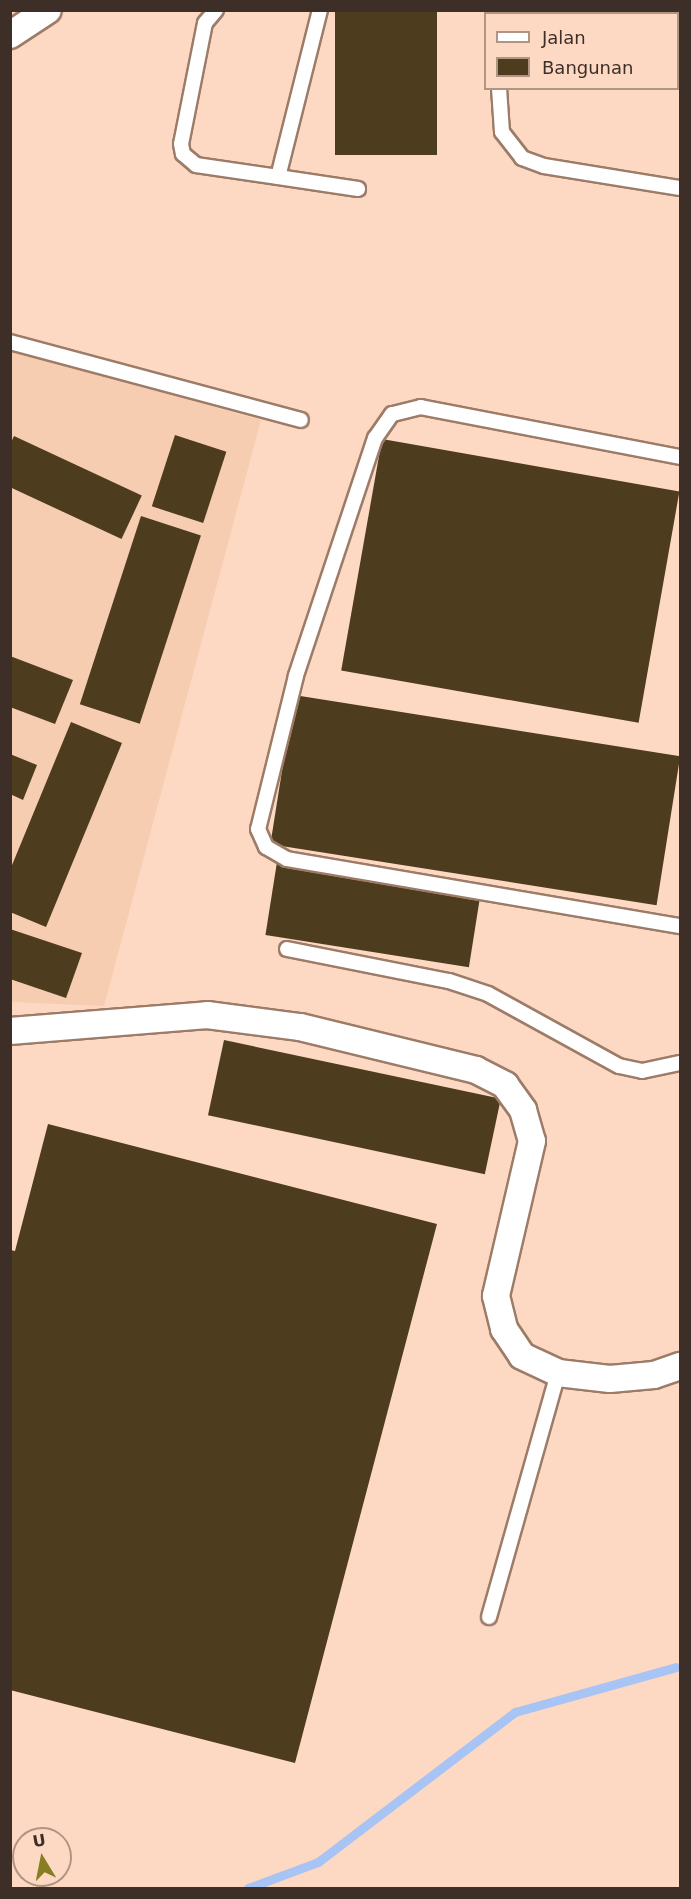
<!DOCTYPE html>
<html>
<head>
<meta charset="utf-8">
<style>
	body { margin:0 }
	#map { position:relative; width:691px; height:1899px; overflow:hidden; background:#fdd9c3; font-family:"DejaVu Sans",sans-serif }
	div>[style] { position:absolute }
	.built>* { inset:0; background:#f7cdb2 }
	.stream>* { height:9px; margin:-4.5px; padding:0 4.5px; transform-origin:4.5px; border-radius:4.5px; background:#a8c4f4 }
	.building>* { inset:0; background:#4e3c1f; transform-origin:0 0 }
	.roads { filter:drop-shadow(2px 0 #9c7c68) drop-shadow(-2px 0 #9c7c68) drop-shadow(0 2px #9c7c68) drop-shadow(0 -2px #9c7c68) }
	.service>* { height:14px; margin:-7px; padding:0 7px; transform-origin:7px; border-radius:7px; background:#fff }
	.minor>* { height:26px; margin:-13px; padding:0 13px; transform-origin:13px; border-radius:13px; background:#fff }
	span { translate:-50% -50%; white-space:nowrap; text-align:center; line-height:1.15; -webkit-text-stroke:6px #fdd9c3; paint-order:stroke }
	.frame { position:absolute; inset:0; border:12px solid #3d2f27; pointer-events:none }
	.legend { position:absolute; left:484px; top:12px; width:195px; height:78px; box-sizing:border-box; background:#fdd9c3; border:2px solid #b09585; margin:0; padding:8px 10px; list-style:none; font-size:18px; color:#3d2f27 }
	.legend li { display:flex; align-items:center; gap:12px; height:30px }
	.legend b { width:30px; border:2px solid #b09585 }
	.north { position:absolute; left:12px; top:1827px; width:60px; height:60px; box-sizing:border-box; background:#fdd9c3; border:2px solid #b09585; border-radius:50%; rotate:350deg; font-size:16px; font-weight:700; line-height:24px; text-align:center; color:#3d2f27 }
	.north::after { content:''; display:block; margin:auto; width:21px; height:27px; background:#877e24; clip-path:polygon(50% 0,100% 100%,50% 72%,0 100%) }
</style>
</head>
<body>
<div id="map">
	<div class="built">
		<i style="clip-path:polygon(11px 351px,261px 420px,104px 1006px,11px 1002px)"></i>
	</div>
	<div class="stream">
		<i style="left:248px;top:1888px;width:75px;rotate:-20.4deg"></i>
		<i style="left:318px;top:1862px;width:248px;rotate:-37.3deg"></i>
		<i style="left:515px;top:1712px;width:167px;rotate:-15.6deg"></i>
	</div>
	<div class="building">
		<i style="left:335px;top:10px;width:102px;height:145px"></i>
		<i style="left:175px;top:435px;width:54px;height:75px;rotate:18deg"></i>
		<i style="left:14px;top:436px;width:141px;height:48px;rotate:25deg"></i>
		<i style="left:382px;top:439px;width:302px;height:235px;rotate:10deg"></i>
		<i style="left:141px;top:516px;width:63px;height:198px;rotate:18deg"></i>
		<i style="clip-path:polygon(10px 656px,73px 680px,55px 724px,10px 707px)"></i>
		<i style="left:294px;top:695px;width:391px;height:151px;rotate:9deg"></i>
		<i style="clip-path:polygon(71px 722px,122px 743px,46px 927px,10px 912px,10px 870px)"></i>
		<i style="clip-path:polygon(10px 754px,37px 765px,23px 800px,10px 794px)"></i>
		<i style="left:277px;top:862px;width:206px;height:74px;rotate:9deg"></i>
		<i style="clip-path:polygon(10px 929px,82px 953px,66px 998px,10px 979px)"></i>
		<i style="left:224px;top:1040px;width:283px;height:77px;rotate:12deg"></i>
		<i style="clip-path:polygon(48px 1124px,437px 1224px,295px 1763px,10px 1690px,10px 1250px,15px 1251px)"></i>
	</div>
	<div class="roads">
		<div class="service">
			<i style="left:216px;top:10px;width:17px;rotate:130deg"></i>
			<i style="left:205px;top:23px;width:123px;rotate:101.2deg"></i>
			<i style="left:181px;top:144px;width:10px;rotate:79deg"></i>
			<i style="left:183px;top:154px;width:17px;rotate:40deg"></i>
			<i style="left:196px;top:165px;width:83px;rotate:8.3deg"></i>
			<i style="left:278px;top:177px;width:172px;rotate:-75.9deg"></i>
			<i style="left:516px;top:14px;width:4px;rotate:-90deg"></i>
			<i style="left:499px;top:88px;width:44px;rotate:86.1deg"></i>
			<i style="left:502px;top:132px;width:33px;rotate:52deg"></i>
			<i style="left:522px;top:158px;width:23px;rotate:20deg"></i>
			<i style="left:544px;top:166px;width:138px;rotate:9.2deg"></i>
			<i style="left:278px;top:177px;width:81px;rotate:8.5deg"></i>
			<i style="left:10px;top:342px;width:301px;rotate:15deg"></i>
			<i style="left:680px;top:457px;width:264px;rotate:-169.1deg"></i>
			<i style="left:421px;top:407px;width:30px;rotate:166deg"></i>
			<i style="left:392px;top:414px;width:29px;rotate:125deg"></i>
			<i style="left:375px;top:438px;width:251px;rotate:108.4deg"></i>
			<i style="left:296px;top:676px;width:158px;rotate:103.9deg"></i>
			<i style="left:258px;top:829px;width:20px;rotate:66deg"></i>
			<i style="left:266px;top:847px;width:24px;rotate:30deg"></i>
			<i style="left:287px;top:859px;width:399px;rotate:9.7deg"></i>
			<i style="left:287px;top:949px;width:165px;rotate:11.2deg"></i>
			<i style="left:449px;top:981px;width:41px;rotate:18.4deg"></i>
			<i style="left:488px;top:994px;width:149px;rotate:28.8deg"></i>
			<i style="left:619px;top:1066px;width:24px;rotate:12deg"></i>
			<i style="left:642px;top:1071px;width:39px;rotate:-12deg"></i>
			<i style="left:489px;top:1617px;width:254px;rotate:-74.2deg"></i>
		</div>
		<div class="minor">
			<i style="left:10px;top:35px;width:45px;rotate:-33.3deg"></i>
			<i style="left:10px;top:1031px;width:198px;rotate:-4.6deg"></i>
			<i style="left:207px;top:1015px;width:94px;rotate:7.4deg"></i>
			<i style="left:300px;top:1027px;width:181px;rotate:13.7deg"></i>
			<i style="left:476px;top:1070px;width:33px;rotate:27deg"></i>
			<i style="left:505px;top:1085px;width:31px;rotate:54deg"></i>
			<i style="left:523px;top:1110px;width:32px;rotate:74deg"></i>
			<i style="left:532px;top:1141px;width:159px;rotate:103.1deg"></i>
			<i style="left:496px;top:1296px;width:34px;rotate:76deg"></i>
			<i style="left:504px;top:1329px;width:32px;rotate:56deg"></i>
			<i style="left:522px;top:1356px;width:40px;rotate:25deg"></i>
			<i style="left:558px;top:1373px;width:52px;rotate:6.6deg"></i>
			<i style="left:610px;top:1379px;width:44px;rotate:-5.2deg"></i>
			<i style="left:654px;top:1375px;width:28px;rotate:-19deg"></i>
		</div>
	</div>
	<div class="frame"></div>
	<ul class="legend">
	<li><b style="height:8px;background:#fff"></b>Jalan</li>
	<li><b style="height:16px;background:#4e3c1f"></b>Bangunan</li>
	</ul>
	<div class="north">U</div>
</div>
</body>
</html>
